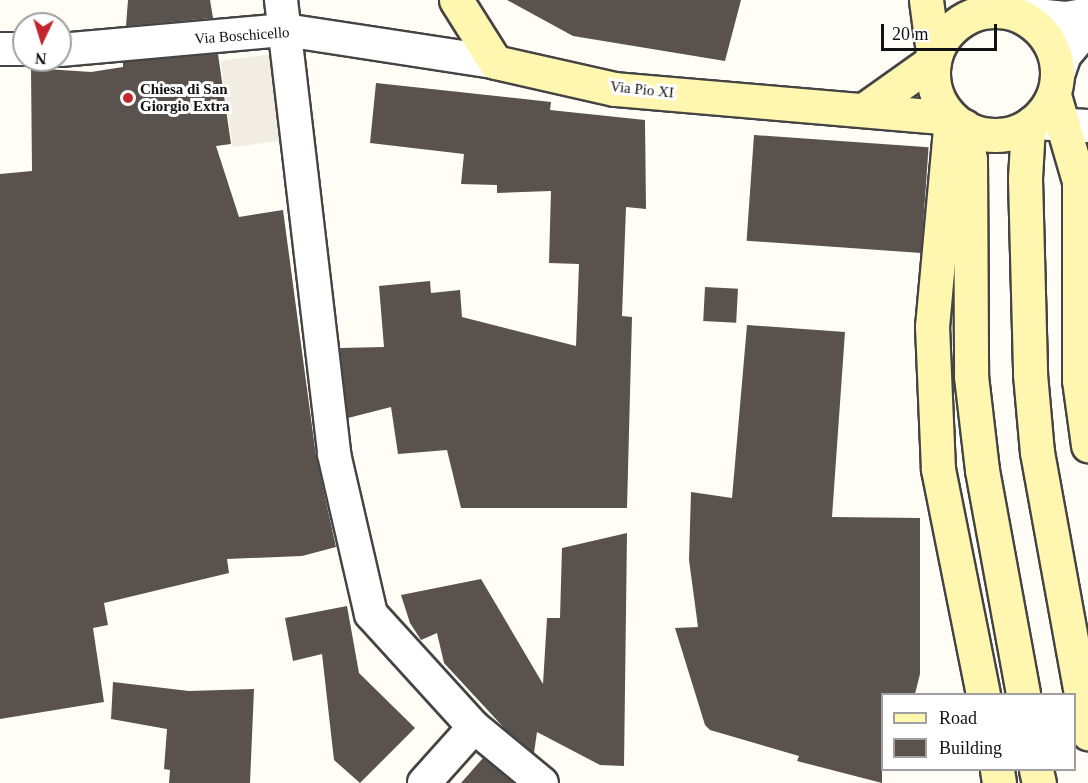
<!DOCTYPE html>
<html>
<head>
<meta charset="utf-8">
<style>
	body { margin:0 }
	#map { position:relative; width:1088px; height:783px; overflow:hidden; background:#fffdf5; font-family:Georgia,serif }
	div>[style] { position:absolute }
	.plaza>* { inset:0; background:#f1ede2; transform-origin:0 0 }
	.building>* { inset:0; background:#5a524d; transform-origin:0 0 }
	.roads { filter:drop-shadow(2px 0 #444) drop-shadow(-2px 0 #444) drop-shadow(0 2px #444) drop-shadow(0 -2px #444) }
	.street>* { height:32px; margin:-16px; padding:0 16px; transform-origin:16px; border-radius:16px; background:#fff }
	.secondary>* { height:33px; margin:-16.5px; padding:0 16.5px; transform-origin:16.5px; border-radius:16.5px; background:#fff6b0 }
	.secondary>.ring { margin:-16.5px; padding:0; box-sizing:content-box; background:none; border:33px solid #fff6b0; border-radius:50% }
	.dots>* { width:16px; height:16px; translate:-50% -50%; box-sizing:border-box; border:3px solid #fff; border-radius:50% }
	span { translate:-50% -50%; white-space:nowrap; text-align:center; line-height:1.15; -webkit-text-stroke:6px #fff; paint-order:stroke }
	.street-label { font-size:15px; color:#111 }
	.poi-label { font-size:15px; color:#111; font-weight:700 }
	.left { translate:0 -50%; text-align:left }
	.legend { position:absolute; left:881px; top:693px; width:195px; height:78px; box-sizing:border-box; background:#fff; border:2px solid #a0a0a0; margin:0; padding:8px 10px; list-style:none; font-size:18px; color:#111 }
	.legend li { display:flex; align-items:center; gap:12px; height:30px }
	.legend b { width:30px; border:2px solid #a0a0a0 }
	.north { position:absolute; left:12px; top:12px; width:60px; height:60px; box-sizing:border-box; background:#fff; border:2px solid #a0a0a0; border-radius:50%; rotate:184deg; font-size:16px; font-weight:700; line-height:24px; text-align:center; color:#111 }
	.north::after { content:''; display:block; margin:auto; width:21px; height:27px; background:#c4262e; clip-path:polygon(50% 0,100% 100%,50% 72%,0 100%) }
	.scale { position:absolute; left:881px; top:24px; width:116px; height:27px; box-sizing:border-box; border:3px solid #111; border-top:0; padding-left:8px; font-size:18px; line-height:21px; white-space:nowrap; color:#111; -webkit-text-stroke:4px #fff; paint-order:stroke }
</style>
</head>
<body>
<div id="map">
	<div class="plaza">
		<i style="left:271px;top:54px;width:87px;height:51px;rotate:82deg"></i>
	</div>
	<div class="building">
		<i style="clip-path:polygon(128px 0,210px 0,213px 18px,126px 26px)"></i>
		<i style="clip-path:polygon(507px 0,741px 0,725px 61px,573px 36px)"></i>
		<i style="clip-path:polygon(218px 54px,231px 144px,216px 146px,239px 217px,283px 210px,316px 456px,336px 547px,302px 556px,227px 559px,229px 573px,104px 603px,108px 625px,93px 628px,104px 702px,0 719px,0 174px,32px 171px,31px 68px,91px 72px,123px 67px,123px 62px)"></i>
		<i style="clip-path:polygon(376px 83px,551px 102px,550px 110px,645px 120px,646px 209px,626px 207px,622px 316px,632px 317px,627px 508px,461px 508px,447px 450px,398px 454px,391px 407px,348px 418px,340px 348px,384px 347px,379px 286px,430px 281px,431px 293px,460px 290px,462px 317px,576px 346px,579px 264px,549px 263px,551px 191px,497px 193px,497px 185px,461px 184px,464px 154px,370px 143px)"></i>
		<i style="left:754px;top:135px;width:175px;height:106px;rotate:4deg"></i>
		<i style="left:705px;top:287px;width:33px;height:34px;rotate:3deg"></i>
		<i style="clip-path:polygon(747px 325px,845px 332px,832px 517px,920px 518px,920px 674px,915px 694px,882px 694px,882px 783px,797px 761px,799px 756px,710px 730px,705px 725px,675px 628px,698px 627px,689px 560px,691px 492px,732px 498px)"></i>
		<i style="clip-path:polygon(627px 533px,624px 766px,600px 765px,537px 732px,534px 753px,506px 730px,444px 663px,437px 633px,421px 640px,410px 623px,401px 595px,481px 579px,543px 684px,547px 618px,560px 618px,562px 548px)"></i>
		<i style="clip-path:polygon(347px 606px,359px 673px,415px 728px,360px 783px,334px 760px,322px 654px,293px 661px,285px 618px)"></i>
		<i style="clip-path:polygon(113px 682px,189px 691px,254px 689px,250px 783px,169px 783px,170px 770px,164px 769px,167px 729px,111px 719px)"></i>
		<i style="clip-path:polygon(483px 758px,514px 783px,461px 783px)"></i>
	</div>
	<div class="roads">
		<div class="street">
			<i style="left:281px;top:0;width:457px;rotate:83.3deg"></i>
			<i style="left:334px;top:454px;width:164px;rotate:77deg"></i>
			<i style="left:371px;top:614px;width:153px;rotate:47.7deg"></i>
			<i style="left:474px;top:727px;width:88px;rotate:39.5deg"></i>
			<i style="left:1014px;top:13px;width:52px;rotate:5.5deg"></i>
			<i style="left:1066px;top:18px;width:22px;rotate:-10deg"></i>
			<i style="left:0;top:49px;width:24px"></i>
			<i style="left:60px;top:50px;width:226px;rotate:-5.1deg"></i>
			<i style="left:285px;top:30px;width:212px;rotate:8.7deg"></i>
			<i style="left:1058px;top:75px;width:21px;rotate:-71deg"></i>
			<i style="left:1065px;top:55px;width:35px;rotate:-50deg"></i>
			<i style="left:1032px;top:123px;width:56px;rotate:3.1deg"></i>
			<i style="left:424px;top:783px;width:75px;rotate:-48.2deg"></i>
		</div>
		<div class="secondary">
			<i style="left:456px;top:0;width:73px;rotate:57.8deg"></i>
			<i style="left:495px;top:62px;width:123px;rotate:12.7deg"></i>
			<i style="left:615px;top:89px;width:337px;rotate:4.9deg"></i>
			<i style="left:951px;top:118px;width:209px;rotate:95.2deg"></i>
			<i style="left:932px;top:326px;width:143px;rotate:87.6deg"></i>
			<i style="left:938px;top:469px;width:229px;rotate:78.7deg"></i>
			<i class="ring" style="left:933px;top:11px;width:91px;height:91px"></i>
			<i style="left:1054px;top:95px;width:90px;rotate:73.8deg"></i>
			<i style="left:1079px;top:181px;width:199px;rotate:90deg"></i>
			<i style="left:1079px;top:380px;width:66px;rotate:82.1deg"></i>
			<i style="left:865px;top:109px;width:85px;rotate:-35.4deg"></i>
			<i style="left:934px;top:60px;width:61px;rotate:-97.6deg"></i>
			<i style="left:964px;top:126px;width:34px;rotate:80deg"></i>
			<i style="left:970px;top:159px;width:217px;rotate:89.7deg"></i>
			<i style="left:971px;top:376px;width:95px;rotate:83.3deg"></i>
			<i style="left:982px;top:470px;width:228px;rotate:79.6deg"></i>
			<i style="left:1028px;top:126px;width:52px;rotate:93.3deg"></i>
			<i style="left:1025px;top:178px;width:196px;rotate:88.5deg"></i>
			<i style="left:1030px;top:374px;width:78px;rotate:84.9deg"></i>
			<i style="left:1037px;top:452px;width:286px;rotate:79.7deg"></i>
			<i style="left:997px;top:770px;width:13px;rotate:81deg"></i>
			<i style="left:1036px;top:770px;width:13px;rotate:77deg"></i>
		</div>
	</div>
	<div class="dots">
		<i style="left:128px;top:98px;background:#c4262e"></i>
	</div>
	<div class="street-label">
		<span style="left:242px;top:36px;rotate:-4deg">Via Boschicello</span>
		<span style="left:642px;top:90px;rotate:6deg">Via Pio XI</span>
	</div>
	<div class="poi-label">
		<span class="left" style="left:140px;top:98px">Chiesa di San<br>Giorgio Extra</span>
	</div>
	<ul class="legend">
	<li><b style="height:8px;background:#fff6b0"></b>Road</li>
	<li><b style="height:16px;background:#5a524d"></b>Building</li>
	</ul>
	<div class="north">N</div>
	<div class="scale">20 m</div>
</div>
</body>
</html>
